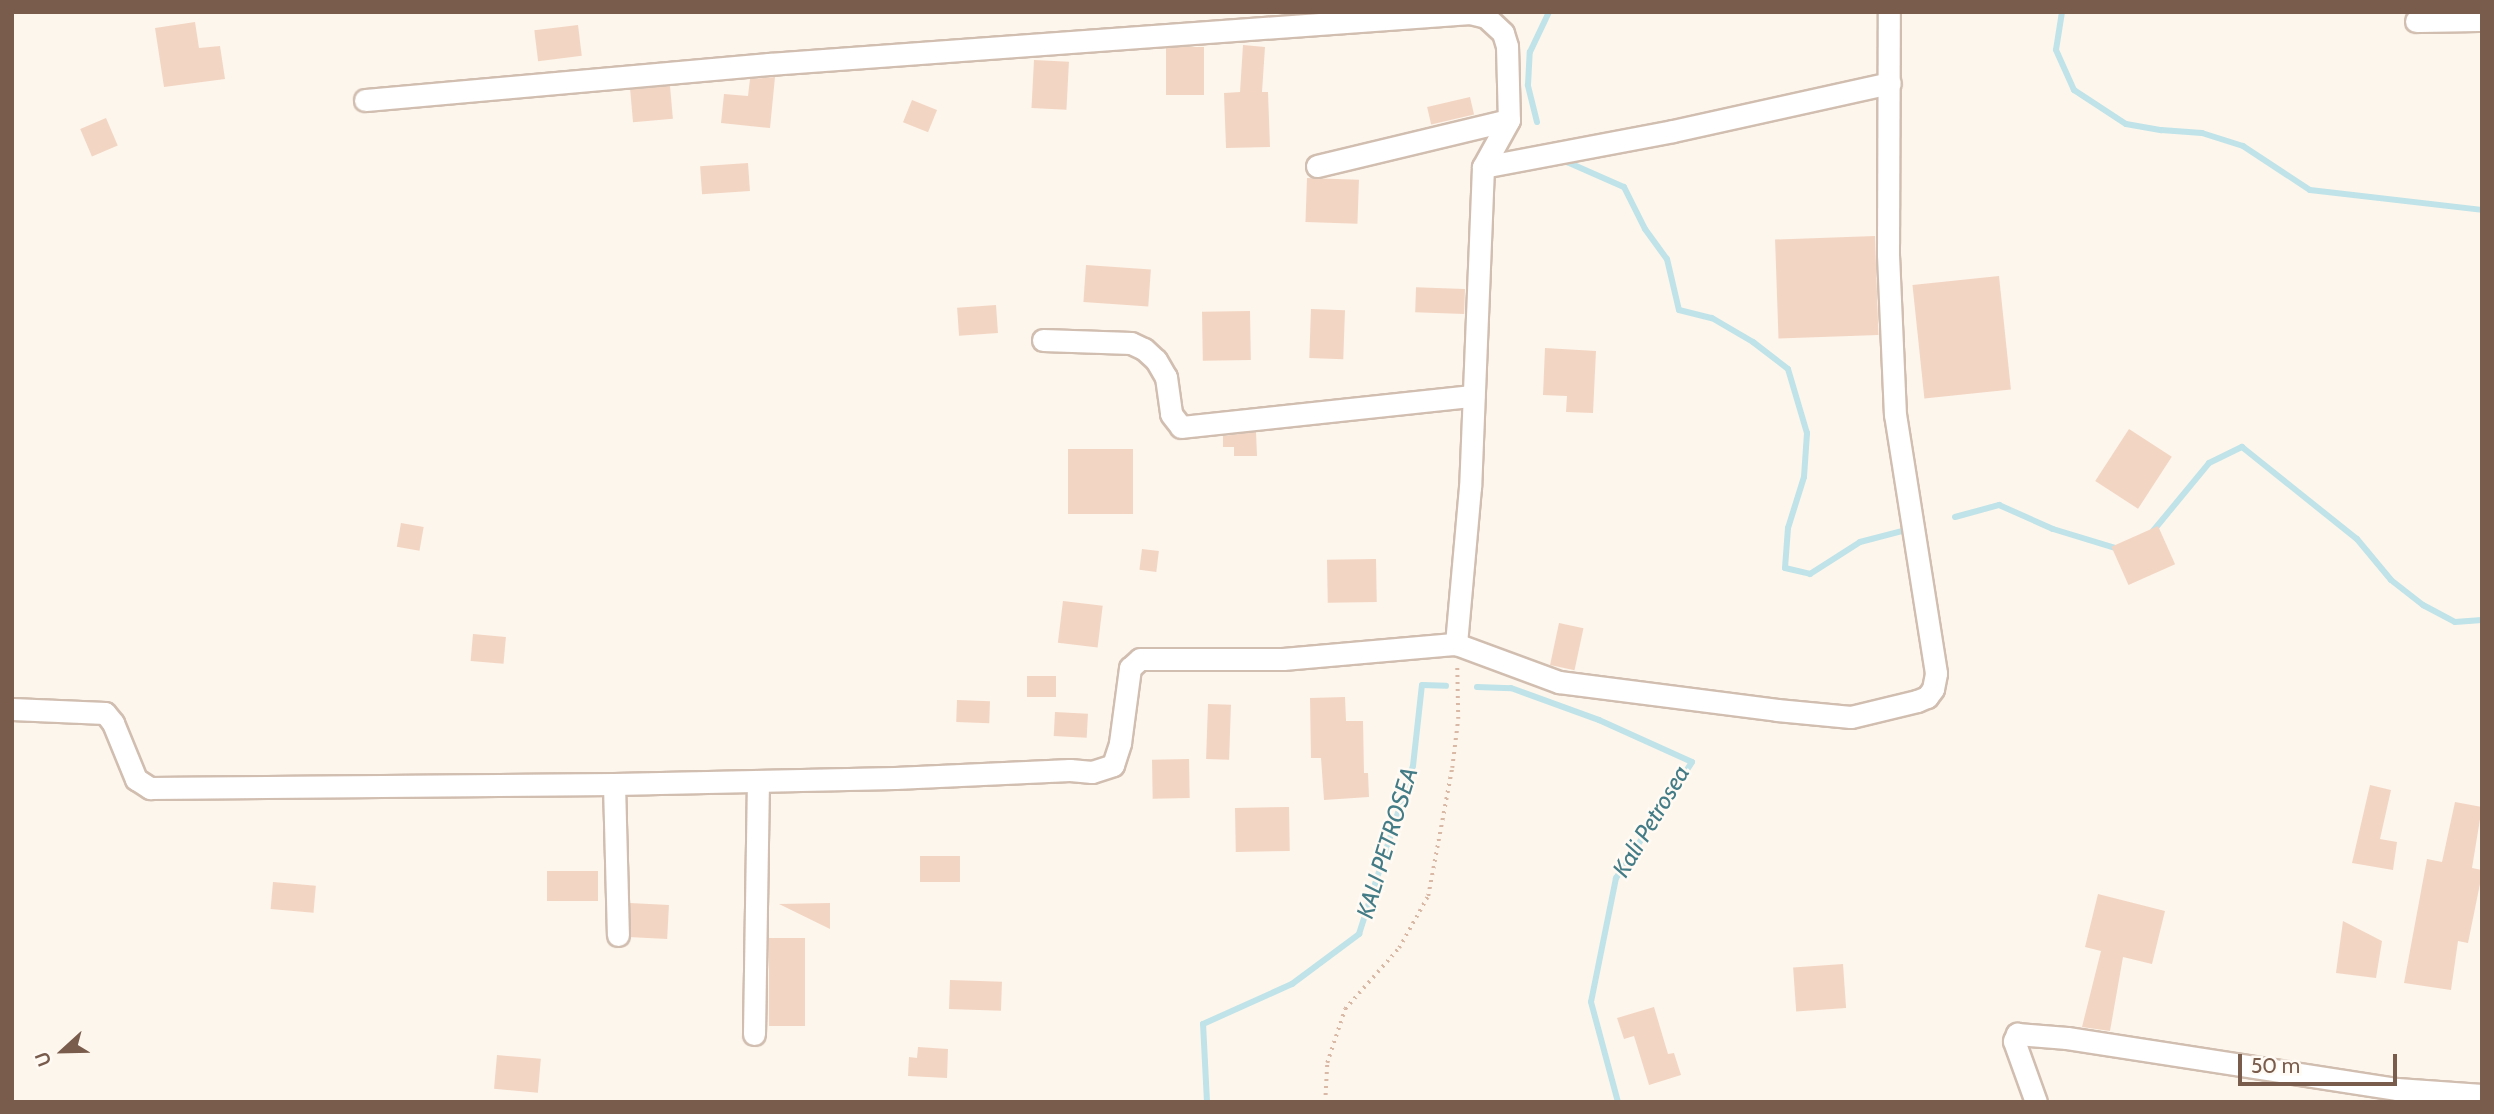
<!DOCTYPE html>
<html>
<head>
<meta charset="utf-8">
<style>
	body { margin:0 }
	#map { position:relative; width:2494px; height:1114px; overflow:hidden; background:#fdf6ec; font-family:Cabin,sans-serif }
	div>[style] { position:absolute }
	.stream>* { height:6px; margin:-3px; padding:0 3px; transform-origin:3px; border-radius:3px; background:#bfe3e8 }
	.building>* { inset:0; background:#f3d5c3; transform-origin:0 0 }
	.path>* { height:3.5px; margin-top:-1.75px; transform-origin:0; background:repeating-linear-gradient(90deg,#d9b8a5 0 2px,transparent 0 7px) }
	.roads { filter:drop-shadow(2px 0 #d1beb0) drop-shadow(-2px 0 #d1beb0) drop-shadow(0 2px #d1beb0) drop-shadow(0 -2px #d1beb0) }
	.minor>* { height:21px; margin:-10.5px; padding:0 10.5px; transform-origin:10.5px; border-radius:10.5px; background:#fff }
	span { translate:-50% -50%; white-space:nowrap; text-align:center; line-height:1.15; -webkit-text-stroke:5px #fffaf3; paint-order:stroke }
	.water-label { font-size:24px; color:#437c86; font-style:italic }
	.frame { position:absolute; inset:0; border:14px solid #7a5c4d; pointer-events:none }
	.north { position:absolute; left:28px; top:1016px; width:70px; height:70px; -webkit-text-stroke:5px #fffaf3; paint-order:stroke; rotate:248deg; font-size:19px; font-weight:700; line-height:28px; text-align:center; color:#7a5c4d }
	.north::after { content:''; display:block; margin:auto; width:24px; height:32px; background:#7a5c4d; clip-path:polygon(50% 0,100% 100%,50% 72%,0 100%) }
	.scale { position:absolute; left:2238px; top:1054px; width:159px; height:32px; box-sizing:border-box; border:4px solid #7a5c4d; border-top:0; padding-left:9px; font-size:21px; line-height:24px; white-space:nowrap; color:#7a5c4d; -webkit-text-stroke:5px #fffaf3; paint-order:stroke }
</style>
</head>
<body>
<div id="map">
	<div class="stream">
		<i style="left:2062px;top:12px;width:38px;rotate:99deg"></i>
		<i style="left:2056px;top:50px;width:44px;rotate:65.8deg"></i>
		<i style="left:2074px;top:90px;width:62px;rotate:33.2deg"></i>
		<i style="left:2126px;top:124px;width:36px;rotate:10deg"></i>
		<i style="left:2161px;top:130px;width:41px;rotate:4.2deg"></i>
		<i style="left:2202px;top:133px;width:43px;rotate:17.6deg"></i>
		<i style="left:2243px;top:146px;width:80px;rotate:33.3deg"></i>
		<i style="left:2310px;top:190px;width:173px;rotate:6.6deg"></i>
		<i style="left:1537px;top:122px;width:38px;rotate:-104deg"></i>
		<i style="left:1528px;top:85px;width:33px;rotate:-87deg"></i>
		<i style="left:1530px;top:52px;width:44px;rotate:-64.6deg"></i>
		<i style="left:1562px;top:156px;width:8px;rotate:50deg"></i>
		<i style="left:1567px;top:162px;width:62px;rotate:23.7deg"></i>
		<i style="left:1624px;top:187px;width:47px;rotate:63.4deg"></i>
		<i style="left:1645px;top:229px;width:37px;rotate:54deg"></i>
		<i style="left:1667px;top:259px;width:52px;rotate:76.8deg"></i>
		<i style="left:1679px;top:310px;width:34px;rotate:14deg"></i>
		<i style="left:1712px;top:318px;width:48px;rotate:30.3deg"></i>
		<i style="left:1753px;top:342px;width:44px;rotate:37.6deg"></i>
		<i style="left:1788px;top:369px;width:67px;rotate:73.5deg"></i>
		<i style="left:1807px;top:433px;width:44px;rotate:93.9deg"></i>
		<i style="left:1804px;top:477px;width:53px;rotate:107.4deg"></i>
		<i style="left:1788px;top:528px;width:40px;rotate:94.3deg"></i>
		<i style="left:1785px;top:568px;width:26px;rotate:13deg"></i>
		<i style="left:1810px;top:574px;width:59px;rotate:-32.6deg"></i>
		<i style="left:1860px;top:542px;width:52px;rotate:-14.6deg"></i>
		<i style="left:1955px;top:517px;width:46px;rotate:-15.3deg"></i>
		<i style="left:1999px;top:505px;width:59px;rotate:24deg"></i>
		<i style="left:2053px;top:529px;width:69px;rotate:16.9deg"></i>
		<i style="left:2153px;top:531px;width:88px;rotate:-50.5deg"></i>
		<i style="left:2209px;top:463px;width:37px;rotate:-26deg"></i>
		<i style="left:2242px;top:447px;width:147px;rotate:38.7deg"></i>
		<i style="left:2357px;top:539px;width:53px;rotate:50.3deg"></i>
		<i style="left:2391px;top:580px;width:41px;rotate:38deg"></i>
		<i style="left:2423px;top:605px;width:36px;rotate:28deg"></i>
		<i style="left:2455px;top:622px;width:27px;rotate:-4deg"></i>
		<i style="left:1477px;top:687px;width:34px;rotate:2deg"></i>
		<i style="left:1511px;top:688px;width:94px;rotate:20deg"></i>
		<i style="left:1599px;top:720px;width:102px;rotate:24.3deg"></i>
		<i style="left:1692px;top:762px;width:139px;rotate:123.2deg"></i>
		<i style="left:1616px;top:878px;width:126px;rotate:101.4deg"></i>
		<i style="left:1591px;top:1002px;width:104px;rotate:74.9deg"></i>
		<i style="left:1207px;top:1102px;width:78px;rotate:-92.9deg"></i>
		<i style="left:1203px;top:1024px;width:98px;rotate:-24.2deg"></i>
		<i style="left:1292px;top:984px;width:84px;rotate:-36.7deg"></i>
		<i style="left:1359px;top:934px;width:176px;rotate:-72.2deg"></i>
		<i style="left:1413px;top:766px;width:81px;rotate:-83.7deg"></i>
		<i style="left:1422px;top:685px;width:24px;rotate:2deg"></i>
	</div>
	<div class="building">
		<i style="clip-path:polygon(195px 22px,199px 48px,220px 46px,225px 79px,164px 87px,155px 28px)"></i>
		<i style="left:578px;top:25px;width:31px;height:44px;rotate:83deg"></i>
		<i style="clip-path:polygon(1243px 45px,1265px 47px,1262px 92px,1268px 92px,1270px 147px,1226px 148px,1224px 93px,1240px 92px)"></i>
		<i style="left:1204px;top:47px;width:48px;height:38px;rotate:90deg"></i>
		<i style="left:1034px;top:60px;width:35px;height:48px;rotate:3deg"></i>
		<i style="clip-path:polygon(775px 77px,770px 128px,721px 123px,724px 94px,748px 96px,750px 79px)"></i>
		<i style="left:670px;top:86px;width:33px;height:40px;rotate:85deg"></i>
		<i style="left:1470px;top:97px;width:18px;height:44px;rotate:77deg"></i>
		<i style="left:912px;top:100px;width:27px;height:24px;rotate:22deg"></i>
		<i style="left:106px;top:118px;width:30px;height:28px;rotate:67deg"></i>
		<i style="left:748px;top:163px;width:28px;height:48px;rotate:86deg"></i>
		<i style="left:1307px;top:178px;width:52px;height:44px;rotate:2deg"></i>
		<i style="left:1875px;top:236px;width:99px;height:100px;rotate:88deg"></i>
		<i style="left:1086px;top:265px;width:65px;height:37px;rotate:4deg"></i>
		<i style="left:1999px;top:276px;width:114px;height:87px;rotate:84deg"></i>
		<i style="left:1465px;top:289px;width:25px;height:49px;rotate:92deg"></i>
		<i style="left:996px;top:305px;width:28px;height:39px;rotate:86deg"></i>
		<i style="left:1311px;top:309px;width:34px;height:49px;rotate:2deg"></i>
		<i style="left:1250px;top:311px;width:49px;height:48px;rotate:89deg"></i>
		<i style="clip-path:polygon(1545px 348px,1596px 351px,1593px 413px,1566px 412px,1567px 396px,1543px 395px)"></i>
		<i style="left:2129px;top:429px;width:51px;height:62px;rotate:33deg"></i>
		<i style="clip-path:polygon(1256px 432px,1257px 456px,1234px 456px,1234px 447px,1223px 447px,1223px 436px)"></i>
		<i style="left:1068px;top:449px;width:65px;height:65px"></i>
		<i style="left:401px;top:523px;width:23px;height:24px;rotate:10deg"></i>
		<i style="left:2158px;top:526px;width:42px;height:51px;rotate:66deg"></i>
		<i style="left:1142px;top:549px;width:17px;height:21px;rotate:7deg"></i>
		<i style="left:1376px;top:559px;width:43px;height:49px;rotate:89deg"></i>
		<i style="left:1063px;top:601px;width:40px;height:42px;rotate:7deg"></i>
		<i style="left:1559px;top:623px;width:25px;height:43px;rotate:12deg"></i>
		<i style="left:473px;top:634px;width:33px;height:27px;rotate:5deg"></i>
		<i style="left:1027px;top:676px;width:29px;height:21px"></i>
		<i style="clip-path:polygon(1345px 697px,1346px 721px,1363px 721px,1364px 773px,1368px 773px,1369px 797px,1324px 800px,1321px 758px,1311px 758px,1310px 698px)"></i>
		<i style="left:957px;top:700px;width:33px;height:22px;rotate:2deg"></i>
		<i style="left:1208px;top:704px;width:23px;height:55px;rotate:2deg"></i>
		<i style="left:1055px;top:712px;width:33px;height:24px;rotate:3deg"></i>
		<i style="left:1189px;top:759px;width:39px;height:37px;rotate:89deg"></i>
		<i style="clip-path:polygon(2370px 785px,2391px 790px,2380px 839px,2397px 842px,2393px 870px,2352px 863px)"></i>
		<i style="clip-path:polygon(2455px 802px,2482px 807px,2472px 868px,2482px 870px,2482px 874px,2468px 943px,2458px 941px,2451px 990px,2404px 983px,2427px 859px,2442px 862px)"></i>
		<i style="left:1289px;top:807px;width:44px;height:54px;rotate:89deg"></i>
		<i style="left:920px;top:856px;width:40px;height:26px"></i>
		<i style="left:547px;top:871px;width:51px;height:30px"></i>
		<i style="left:273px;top:882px;width:43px;height:27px;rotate:5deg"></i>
		<i style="clip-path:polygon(2098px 894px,2165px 911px,2152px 964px,2123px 957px,2110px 1031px,2082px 1027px,2101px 951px,2085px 947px)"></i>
		<i style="left:630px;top:903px;width:39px;height:34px;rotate:3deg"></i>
		<i style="clip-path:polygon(830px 903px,830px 929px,779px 904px)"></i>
		<i style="clip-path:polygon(2343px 921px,2382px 941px,2376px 978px,2336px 973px)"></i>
		<i style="left:769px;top:938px;width:36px;height:88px"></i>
		<i style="left:1843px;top:964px;width:44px;height:50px;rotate:86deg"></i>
		<i style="left:950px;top:980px;width:52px;height:29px;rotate:2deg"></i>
		<i style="clip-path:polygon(1654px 1007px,1668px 1054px,1674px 1053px,1681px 1075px,1649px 1085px,1634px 1036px,1624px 1039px,1617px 1018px)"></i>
		<i style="clip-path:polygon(918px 1047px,948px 1049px,947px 1078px,908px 1076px,909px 1057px,917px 1058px)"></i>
		<i style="left:497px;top:1055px;width:44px;height:34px;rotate:5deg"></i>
	</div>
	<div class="path">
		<i style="left:1325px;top:1102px;width:39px;rotate:-87deg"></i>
		<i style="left:1327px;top:1063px;width:57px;rotate:-71.6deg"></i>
		<i style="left:1345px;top:1009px;width:81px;rotate:-48.5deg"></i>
		<i style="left:1399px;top:948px;width:60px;rotate:-60.9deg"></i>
		<i style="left:1428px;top:896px;width:130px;rotate:-79.4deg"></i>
		<i style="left:1452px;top:768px;width:49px;rotate:-83deg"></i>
		<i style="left:1458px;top:719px;width:52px;rotate:-91.1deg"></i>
	</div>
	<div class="roads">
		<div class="minor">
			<i style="left:2416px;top:21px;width:66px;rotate:-0.9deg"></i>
			<i style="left:365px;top:100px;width:406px;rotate:-5.1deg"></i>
			<i style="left:769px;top:64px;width:703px;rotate:-4.16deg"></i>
			<i style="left:1470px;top:13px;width:16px;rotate:14deg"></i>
			<i style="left:1486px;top:17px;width:23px;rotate:43deg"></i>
			<i style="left:1503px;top:33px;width:14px;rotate:73deg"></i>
			<i style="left:1507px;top:46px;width:74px;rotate:88.5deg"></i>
			<i style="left:1509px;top:120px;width:54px;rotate:119deg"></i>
			<i style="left:1483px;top:167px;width:320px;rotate:92.3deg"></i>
			<i style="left:1470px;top:487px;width:158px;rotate:95.1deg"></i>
			<i style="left:1317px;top:166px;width:197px;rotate:-13.5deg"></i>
			<i style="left:1483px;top:167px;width:193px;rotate:-10.7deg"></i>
			<i style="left:1673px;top:131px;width:222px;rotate:-12.5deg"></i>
			<i style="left:1043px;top:340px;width:88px;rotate:2deg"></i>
			<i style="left:1131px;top:343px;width:14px;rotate:25deg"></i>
			<i style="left:1144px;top:349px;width:16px;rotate:43deg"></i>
			<i style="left:1156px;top:360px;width:20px;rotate:60deg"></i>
			<i style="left:1166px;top:377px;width:37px;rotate:82deg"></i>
			<i style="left:1171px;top:414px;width:16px;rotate:52deg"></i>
			<i style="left:1181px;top:427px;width:294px;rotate:-6.1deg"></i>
			<i style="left:12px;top:709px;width:93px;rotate:2.5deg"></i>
			<i style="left:105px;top:713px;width:13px;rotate:51deg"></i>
			<i style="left:113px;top:723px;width:61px;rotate:67.7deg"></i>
			<i style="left:136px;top:779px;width:17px;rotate:33deg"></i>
			<i style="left:150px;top:788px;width:464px;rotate:-0.5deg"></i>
			<i style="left:614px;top:784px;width:281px;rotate:-1.2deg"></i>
			<i style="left:895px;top:778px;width:175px;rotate:-2.6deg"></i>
			<i style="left:1070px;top:770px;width:22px;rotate:5deg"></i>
			<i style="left:1092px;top:772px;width:22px;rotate:-18deg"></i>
			<i style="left:1113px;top:765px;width:23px;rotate:-72deg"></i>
			<i style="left:1120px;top:743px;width:76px;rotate:-82.4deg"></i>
			<i style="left:1130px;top:668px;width:13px;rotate:-42deg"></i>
			<i style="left:1140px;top:659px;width:143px"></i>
			<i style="left:1283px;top:659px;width:174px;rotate:-5deg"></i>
			<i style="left:1456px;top:644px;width:110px;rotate:20.3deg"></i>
			<i style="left:1559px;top:682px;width:220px;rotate:7.3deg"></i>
			<i style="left:1777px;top:710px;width:74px;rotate:5.4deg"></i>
			<i style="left:1851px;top:717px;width:68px;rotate:-13.6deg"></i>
			<i style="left:1917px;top:701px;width:11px;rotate:-22deg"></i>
			<i style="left:1927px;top:697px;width:10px;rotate:-53deg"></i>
			<i style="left:1933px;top:689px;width:16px;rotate:-79deg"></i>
			<i style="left:1936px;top:673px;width:261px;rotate:-99deg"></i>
			<i style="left:1895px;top:415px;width:161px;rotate:-92.5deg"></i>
			<i style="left:1888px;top:254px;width:242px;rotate:-89.8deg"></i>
			<i style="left:614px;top:784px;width:151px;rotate:88.5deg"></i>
			<i style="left:754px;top:1034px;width:253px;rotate:-89.1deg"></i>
			<i style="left:2036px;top:1102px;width:65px;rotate:-109.8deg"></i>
			<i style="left:2014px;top:1041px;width:8px;rotate:-67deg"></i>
			<i style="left:2017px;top:1034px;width:50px;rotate:4.6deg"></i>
			<i style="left:2067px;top:1038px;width:334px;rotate:8.8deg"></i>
			<i style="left:2397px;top:1089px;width:85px;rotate:4deg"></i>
		</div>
	</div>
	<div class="water-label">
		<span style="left:1651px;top:821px;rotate:-59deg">Kali Petrosea</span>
		<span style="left:1387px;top:843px;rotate:-73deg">KALI PETROSEA</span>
	</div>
	<div class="frame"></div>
	<div class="north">U</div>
	<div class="scale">50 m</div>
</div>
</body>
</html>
